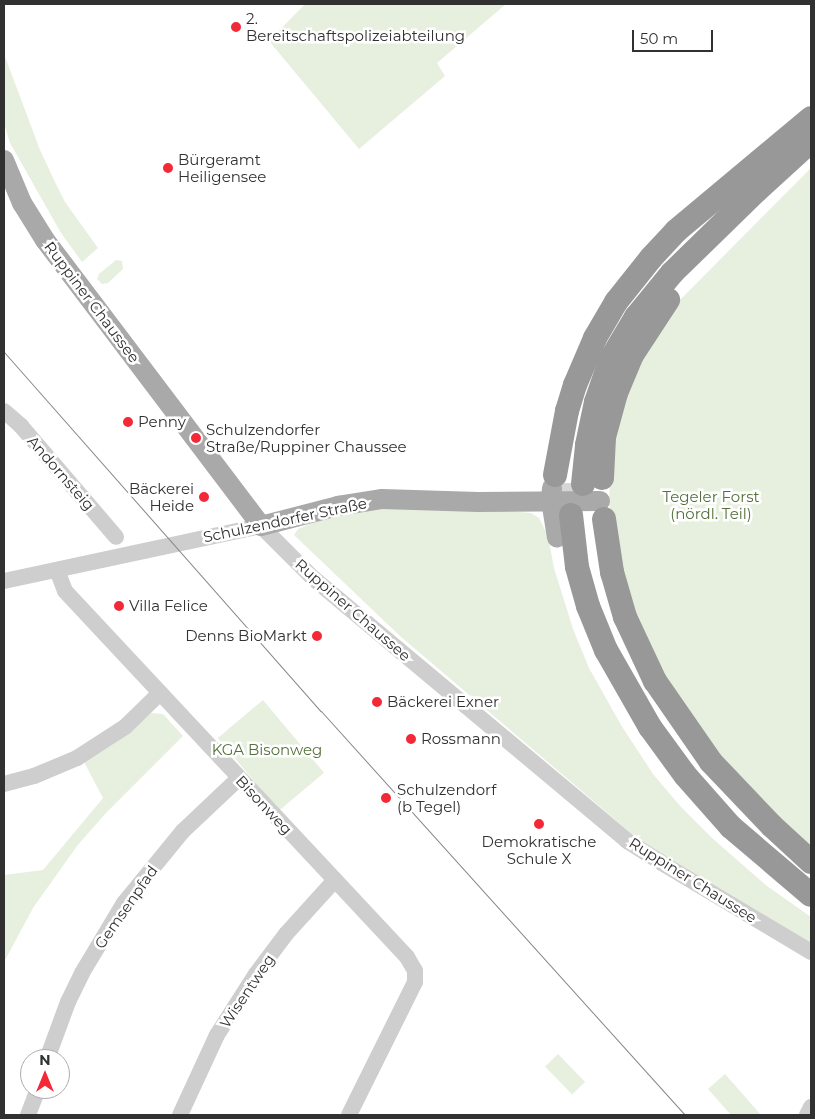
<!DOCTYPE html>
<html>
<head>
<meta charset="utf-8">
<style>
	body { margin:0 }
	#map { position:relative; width:815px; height:1119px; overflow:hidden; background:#fff; font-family:Montserrat,sans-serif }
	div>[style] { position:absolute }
	.green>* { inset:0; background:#e7efdf; transform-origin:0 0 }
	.highway-tunnel>* { height:24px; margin-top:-12px; transform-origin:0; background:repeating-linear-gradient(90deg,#d6d6d6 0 24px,transparent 0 36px) }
	.minor>* { height:16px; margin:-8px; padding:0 8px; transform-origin:8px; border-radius:8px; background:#cecece }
	.major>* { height:20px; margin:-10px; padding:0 10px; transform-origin:10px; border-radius:10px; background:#a9a9a9 }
	.highway>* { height:24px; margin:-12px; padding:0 12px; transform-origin:12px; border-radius:12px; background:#989898 }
	.tram>* { height:1px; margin:-0.5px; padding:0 0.5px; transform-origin:0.5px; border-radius:0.5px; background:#868686 }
	.dots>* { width:14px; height:14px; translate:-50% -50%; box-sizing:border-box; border:2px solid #fff; border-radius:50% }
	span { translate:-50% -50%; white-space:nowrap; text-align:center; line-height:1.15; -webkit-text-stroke:5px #fff; paint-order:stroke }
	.poi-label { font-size:15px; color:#313131 }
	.left { translate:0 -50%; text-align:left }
	.right { translate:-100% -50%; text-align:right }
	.street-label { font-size:15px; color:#313131 }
	.park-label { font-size:15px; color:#54713a }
	.frame { position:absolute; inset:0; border:5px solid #313131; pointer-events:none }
	.north { position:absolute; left:20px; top:1049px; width:50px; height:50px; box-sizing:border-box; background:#fff; border:1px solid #adadad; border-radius:50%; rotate:0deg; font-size:14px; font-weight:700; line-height:20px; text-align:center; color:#313131 }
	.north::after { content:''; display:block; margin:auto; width:18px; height:22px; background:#f32937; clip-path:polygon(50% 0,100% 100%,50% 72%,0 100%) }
	.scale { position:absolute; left:632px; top:30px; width:81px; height:22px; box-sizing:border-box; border:2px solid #313131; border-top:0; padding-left:6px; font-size:15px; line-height:18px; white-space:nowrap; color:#313131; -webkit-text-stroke:4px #fff; paint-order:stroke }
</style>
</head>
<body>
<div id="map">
	<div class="green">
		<i style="clip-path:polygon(305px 4px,506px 4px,437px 63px,445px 76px,359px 149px,269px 41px)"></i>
		<i style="clip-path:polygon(4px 54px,40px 150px,55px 182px,65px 202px,98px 248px,82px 262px,61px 233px,10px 143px,4px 123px)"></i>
		<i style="clip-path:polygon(811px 168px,811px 847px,748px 789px,687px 713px,656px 665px,618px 566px,609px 504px,611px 453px,621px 402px,667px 313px)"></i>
		<i style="clip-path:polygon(116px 260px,122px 261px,123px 269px,108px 283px,102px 284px,97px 279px,99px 274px)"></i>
		<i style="clip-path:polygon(470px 508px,531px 513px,539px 518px,548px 536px,554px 568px,573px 629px,589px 668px,621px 725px,653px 774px,681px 807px,712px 838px,767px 886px,811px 917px,811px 943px,652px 851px,400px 636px,294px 535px,298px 529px,334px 514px,359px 509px)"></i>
		<i style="left:263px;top:700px;width:95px;height:59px;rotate:50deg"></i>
		<i style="clip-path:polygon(151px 713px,163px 714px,183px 736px,105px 814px,77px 846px,33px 908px,4px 962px,4px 875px,43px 870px,103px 798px,84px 762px,112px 745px)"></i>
		<i style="left:558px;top:1054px;width:39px;height:18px;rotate:46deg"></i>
		<i style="clip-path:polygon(725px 1074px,761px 1115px,731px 1115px,708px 1089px)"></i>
	</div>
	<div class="highway-tunnel">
		<i style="left:570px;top:483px;width:32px;rotate:88deg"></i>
	</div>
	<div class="minor">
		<i style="left:4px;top:411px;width:23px;rotate:41deg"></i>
		<i style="left:21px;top:426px;width:146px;rotate:49.4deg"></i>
		<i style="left:57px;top:570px;width:22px;rotate:69deg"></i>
		<i style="left:65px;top:591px;width:501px;rotate:46.94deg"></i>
		<i style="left:407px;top:957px;width:16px;rotate:60deg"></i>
		<i style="left:415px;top:971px;width:11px;rotate:90deg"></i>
		<i style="left:415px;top:982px;width:148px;rotate:116.4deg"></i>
		<i style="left:4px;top:581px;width:263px;rotate:-12.1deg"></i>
		<i style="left:261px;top:526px;width:74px;rotate:45deg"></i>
		<i style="left:313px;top:578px;width:410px;rotate:39.9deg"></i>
		<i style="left:627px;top:841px;width:39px;rotate:32deg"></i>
		<i style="left:660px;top:862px;width:176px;rotate:30.8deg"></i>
		<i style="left:4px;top:784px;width:31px;rotate:-15deg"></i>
		<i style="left:34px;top:776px;width:47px;rotate:-22.7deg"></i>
		<i style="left:77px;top:758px;width:57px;rotate:-32.9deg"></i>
		<i style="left:125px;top:727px;width:49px;rotate:-44.2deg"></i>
		<i style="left:47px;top:1059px;width:61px;rotate:-69.8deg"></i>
		<i style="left:68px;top:1002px;width:32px;rotate:-64deg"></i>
		<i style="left:82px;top:973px;width:82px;rotate:-59deg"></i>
		<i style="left:124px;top:903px;width:93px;rotate:-50.7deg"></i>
		<i style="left:183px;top:831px;width:77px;rotate:-43.4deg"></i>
		<i style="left:28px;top:1115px;width:28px;rotate:-69deg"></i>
		<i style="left:180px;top:1115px;width:88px;rotate:-65.2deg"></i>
		<i style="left:217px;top:1035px;width:72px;rotate:-57.4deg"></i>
		<i style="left:256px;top:974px;width:50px;rotate:-53.1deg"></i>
		<i style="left:286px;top:934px;width:73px;rotate:-47.8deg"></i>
		<i style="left:807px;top:1115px;width:9px;rotate:-63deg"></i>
	</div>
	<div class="major">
		<i style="left:4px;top:160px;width:47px;rotate:67.3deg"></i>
		<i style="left:22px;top:203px;width:44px;rotate:58.1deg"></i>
		<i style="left:45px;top:240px;width:358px;rotate:52.9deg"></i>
		<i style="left:261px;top:526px;width:80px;rotate:-14.6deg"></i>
		<i style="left:338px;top:506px;width:45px;rotate:-9deg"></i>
		<i style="left:382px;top:499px;width:96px;rotate:1.8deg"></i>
		<i style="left:478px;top:502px;width:122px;rotate:-0.5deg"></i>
		<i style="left:552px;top:488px;width:12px;rotate:95deg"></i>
		<i style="left:551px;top:500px;width:38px;rotate:81deg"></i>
	</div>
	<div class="highway">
		<i style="left:555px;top:475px;width:65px;rotate:-79.4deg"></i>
		<i style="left:567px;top:411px;width:27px;rotate:-73deg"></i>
		<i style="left:575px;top:385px;width:51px;rotate:-66.9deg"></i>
		<i style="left:595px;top:338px;width:42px;rotate:-59.7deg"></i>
		<i style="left:616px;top:302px;width:56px;rotate:-51.5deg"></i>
		<i style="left:651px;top:258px;width:37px;rotate:-47deg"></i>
		<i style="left:676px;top:231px;width:176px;rotate:-39.9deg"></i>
		<i style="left:602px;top:478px;width:41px;rotate:-87.2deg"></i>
		<i style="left:604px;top:437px;width:46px;rotate:-74.7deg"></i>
		<i style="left:616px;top:393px;width:41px;rotate:-67.2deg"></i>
		<i style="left:632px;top:355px;width:66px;rotate:-56.8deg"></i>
		<i style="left:583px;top:484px;width:39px;rotate:-84deg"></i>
		<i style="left:587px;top:445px;width:44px;rotate:-78.2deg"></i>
		<i style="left:596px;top:402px;width:46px;rotate:-70.8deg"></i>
		<i style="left:611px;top:359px;width:49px;rotate:-59.2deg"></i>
		<i style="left:636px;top:317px;width:57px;rotate:-50.7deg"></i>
		<i style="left:672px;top:273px;width:117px;rotate:-44.3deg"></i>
		<i style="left:756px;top:191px;width:74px;rotate:-42.3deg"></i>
		<i style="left:571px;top:515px;width:52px;rotate:83.4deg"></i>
		<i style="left:577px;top:567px;width:41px;rotate:74.2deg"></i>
		<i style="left:588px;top:606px;width:48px;rotate:67.8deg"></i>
		<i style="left:606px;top:650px;width:89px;rotate:60.3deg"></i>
		<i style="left:650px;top:727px;width:59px;rotate:53.9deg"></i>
		<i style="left:685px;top:775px;width:69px;rotate:48.5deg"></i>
		<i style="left:731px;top:827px;width:105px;rotate:40.4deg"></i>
		<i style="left:604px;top:519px;width:54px;rotate:81.4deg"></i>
		<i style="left:612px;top:572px;width:47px;rotate:73.9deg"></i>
		<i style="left:625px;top:617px;width:71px;rotate:64.9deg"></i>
		<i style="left:655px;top:681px;width:98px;rotate:55.3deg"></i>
		<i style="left:711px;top:762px;width:88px;rotate:46.4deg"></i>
		<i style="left:772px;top:826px;width:53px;rotate:42.7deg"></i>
	</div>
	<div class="tram">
		<i style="left:4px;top:352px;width:479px;rotate:48.6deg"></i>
		<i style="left:321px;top:711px;width:544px;rotate:47.98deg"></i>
	</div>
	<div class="dots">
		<i style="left:236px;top:27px;background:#f32937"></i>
		<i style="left:168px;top:168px;background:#f32937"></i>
		<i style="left:128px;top:422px;background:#f32937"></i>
		<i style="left:196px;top:438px;background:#f32937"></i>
		<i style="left:204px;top:497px;background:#f32937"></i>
		<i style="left:119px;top:606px;background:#f32937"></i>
		<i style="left:317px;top:636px;background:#f32937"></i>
		<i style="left:377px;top:702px;background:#f32937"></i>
		<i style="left:411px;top:739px;background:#f32937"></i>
		<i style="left:386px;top:798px;background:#f32937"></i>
		<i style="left:539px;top:824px;background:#f32937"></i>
	</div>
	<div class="poi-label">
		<span class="left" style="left:246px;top:27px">2.<br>Bereitschaftspolizeiabteilung</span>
		<span class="left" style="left:178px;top:168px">Bürgeramt<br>Heiligensee</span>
		<span class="left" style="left:138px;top:422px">Penny</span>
		<span class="left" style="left:206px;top:438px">Schulzendorfer<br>Straße/Ruppiner Chaussee</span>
		<span class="right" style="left:194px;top:497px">Bäckerei<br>Heide</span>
		<span class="left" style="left:129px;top:606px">Villa Felice</span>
		<span class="right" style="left:307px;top:636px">Denns BioMarkt</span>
		<span class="left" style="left:387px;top:702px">Bäckerei Exner</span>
		<span class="left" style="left:421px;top:739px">Rossmann</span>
		<span class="left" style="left:397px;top:798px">Schulzendorf<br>(b Tegel)</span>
		<span style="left:539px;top:850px">Demokratische<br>Schule X</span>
	</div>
	<div class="street-label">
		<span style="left:92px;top:302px;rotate:53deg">Ruppiner Chaussee</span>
		<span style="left:61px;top:473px;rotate:49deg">Andornsteig</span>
		<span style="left:285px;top:520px;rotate:-12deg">Schulzendorfer Straße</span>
		<span style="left:353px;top:610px;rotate:41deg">Ruppiner Chaussee</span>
		<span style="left:264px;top:805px;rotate:47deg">Bisonweg</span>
		<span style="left:693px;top:880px;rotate:32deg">Ruppiner Chaussee</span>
		<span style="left:126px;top:907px;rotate:-55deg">Gemsenpfad</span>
		<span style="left:247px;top:991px;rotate:-56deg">Wisentweg</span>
	</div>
	<div class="park-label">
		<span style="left:711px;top:505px">Tegeler Forst<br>(nördl. Teil)</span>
		<span style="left:267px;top:750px">KGA Bisonweg</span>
	</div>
	<div class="frame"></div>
	<div class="north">N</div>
	<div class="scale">50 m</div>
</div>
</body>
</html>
